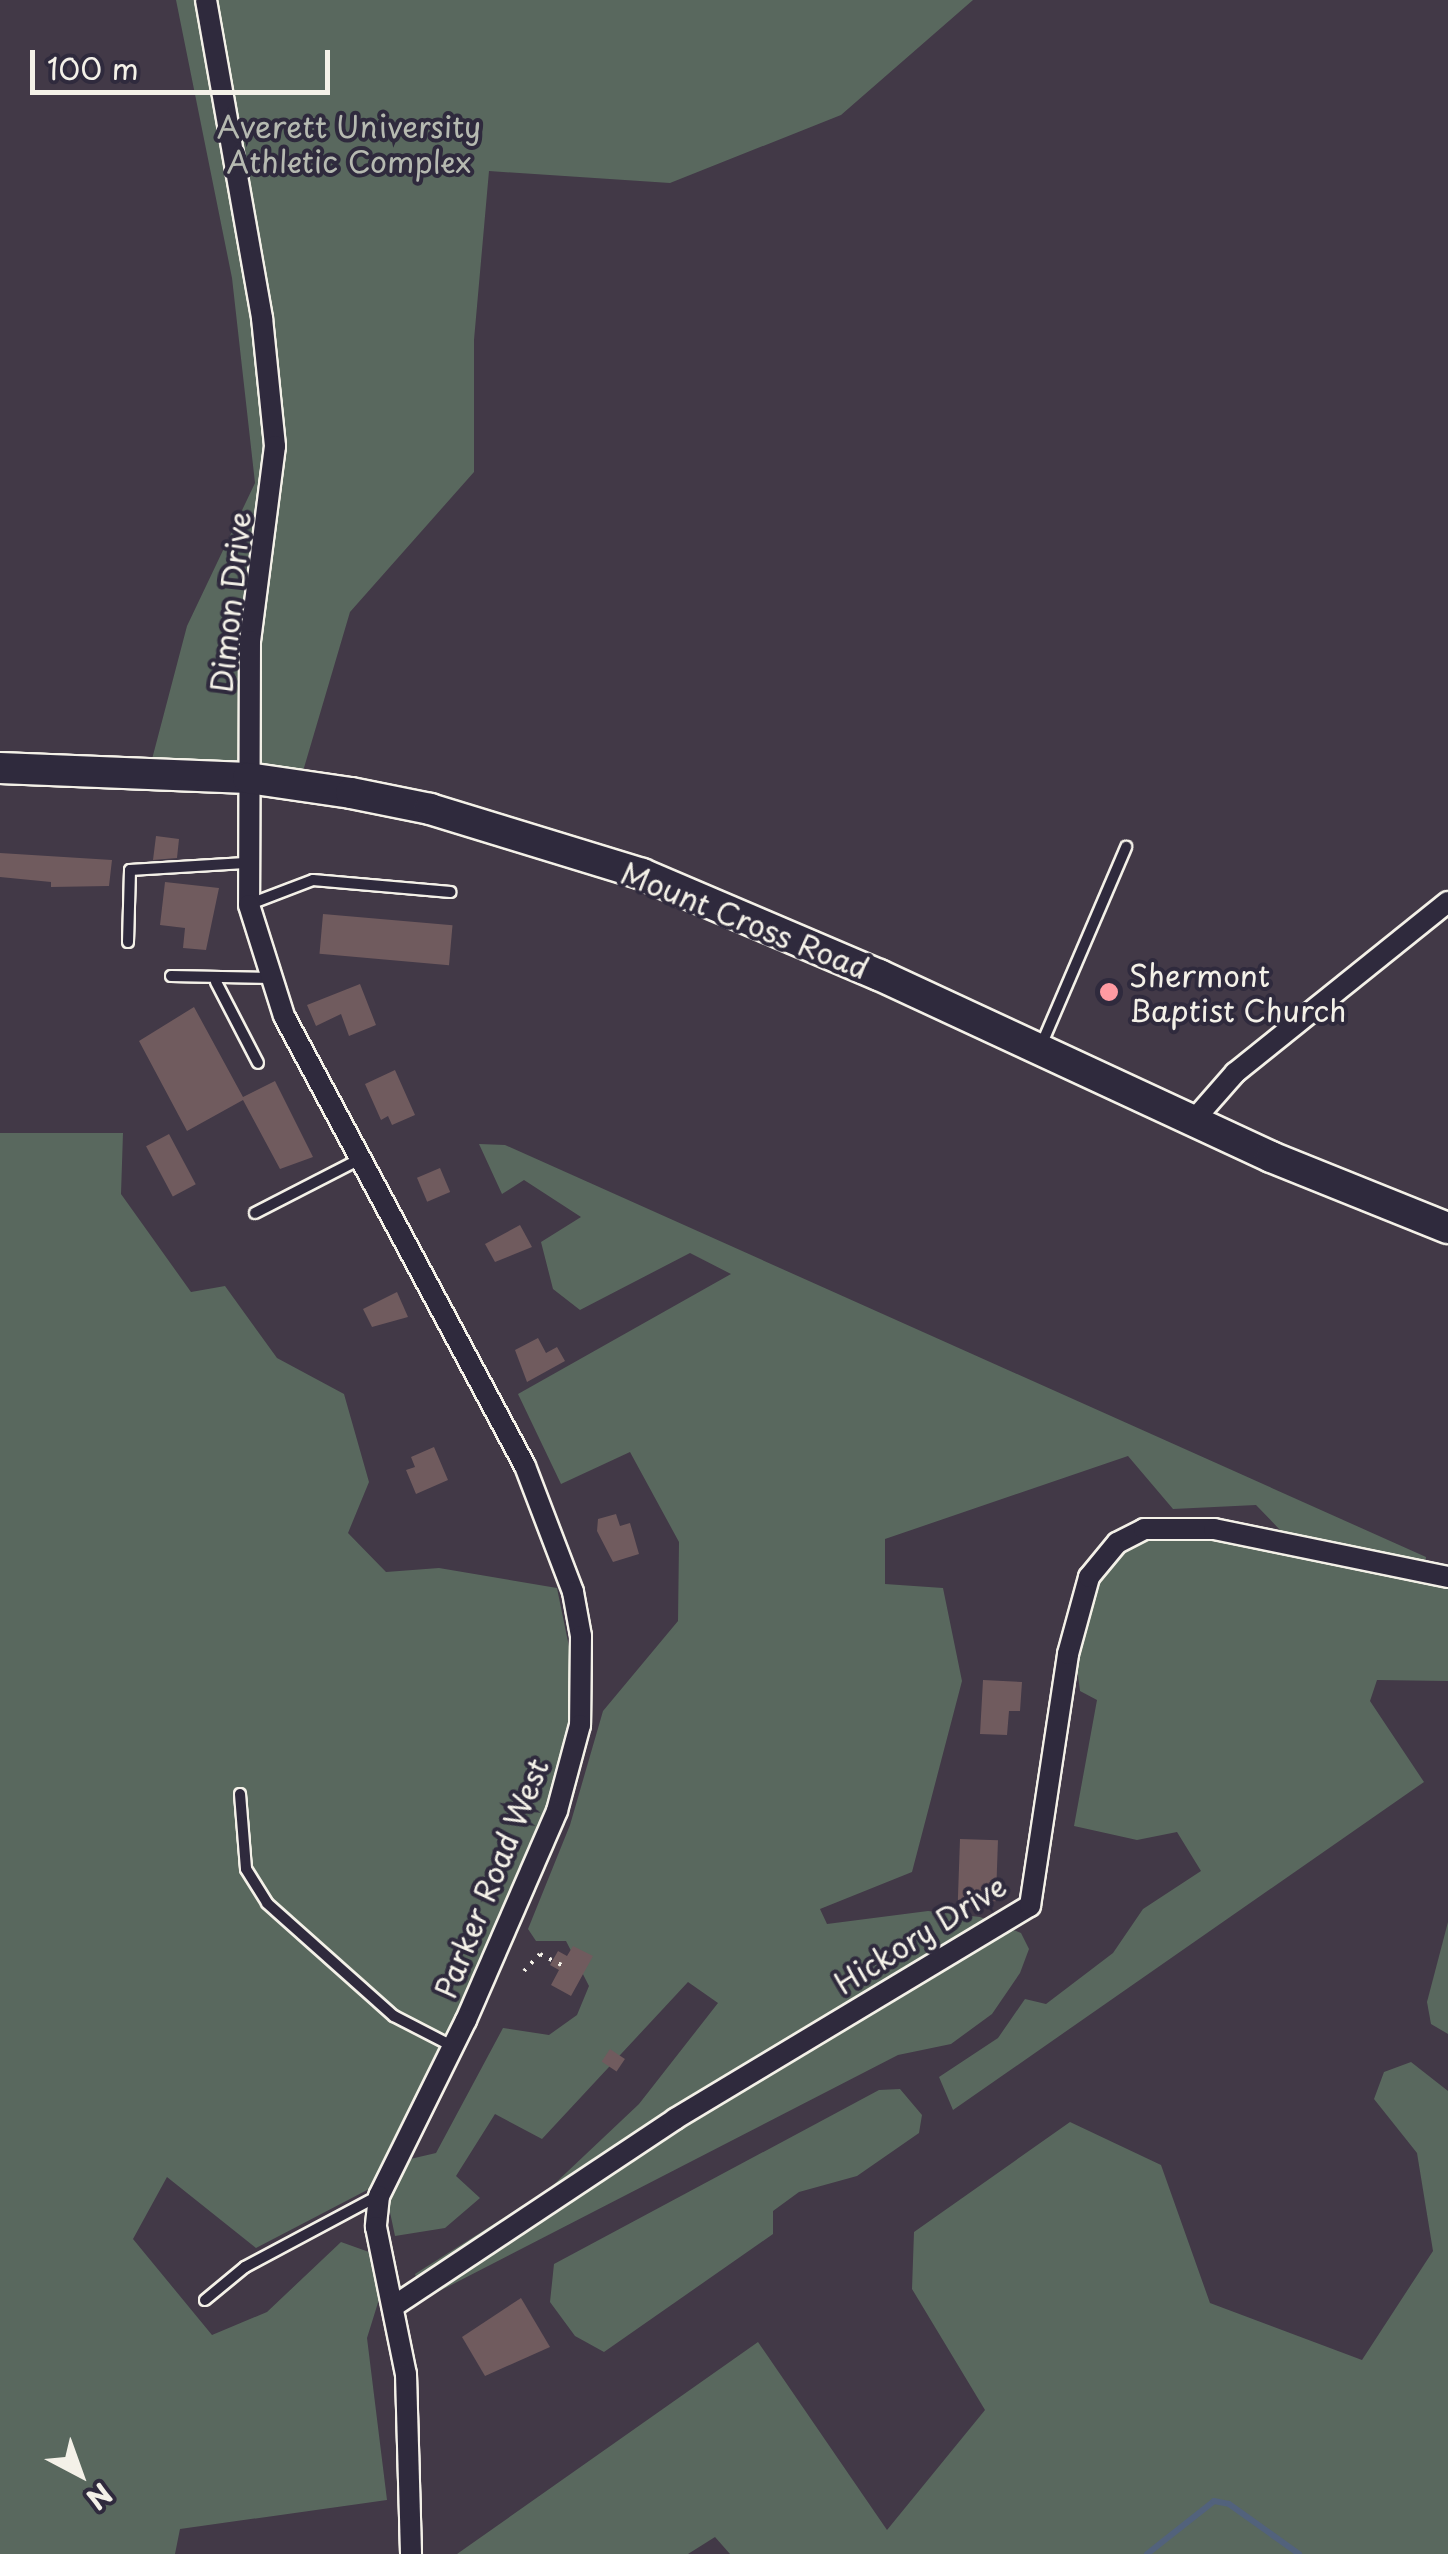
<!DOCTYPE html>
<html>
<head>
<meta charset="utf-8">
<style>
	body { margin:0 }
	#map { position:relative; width:1448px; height:2554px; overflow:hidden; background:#423947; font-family:"Playpen Sans",sans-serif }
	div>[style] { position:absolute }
	.green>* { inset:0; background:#59685e }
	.stream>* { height:6px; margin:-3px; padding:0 3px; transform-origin:3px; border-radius:3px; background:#52627c }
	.building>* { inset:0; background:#705b5e; transform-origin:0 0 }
	.path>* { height:4px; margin-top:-2px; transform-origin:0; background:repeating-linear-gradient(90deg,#f4f1e8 0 2.5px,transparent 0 10.5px) }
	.roads { filter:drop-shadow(2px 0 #f4f1e8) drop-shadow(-2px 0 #f4f1e8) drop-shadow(0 2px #f4f1e8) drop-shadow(0 -2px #f4f1e8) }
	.service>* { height:10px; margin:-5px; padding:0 5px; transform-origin:5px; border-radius:5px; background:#2f2a3d }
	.minor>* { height:20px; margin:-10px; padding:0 10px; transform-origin:10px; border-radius:10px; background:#2f2a3d }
	.secondary>* { height:30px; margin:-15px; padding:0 15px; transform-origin:15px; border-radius:15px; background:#2f2a3d }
	.dots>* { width:28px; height:28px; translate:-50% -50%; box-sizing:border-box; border:5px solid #2f2a3d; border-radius:50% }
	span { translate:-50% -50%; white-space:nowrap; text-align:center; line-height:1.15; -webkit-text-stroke:8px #2f2a3d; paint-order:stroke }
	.park-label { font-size:30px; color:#b6bab1 }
	.street-label { font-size:30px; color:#f4f1e8 }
	.poi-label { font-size:30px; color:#f4f1e8 }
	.left { translate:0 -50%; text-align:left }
	.north { position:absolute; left:30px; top:2424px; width:100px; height:100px; -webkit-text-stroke:8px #2f2a3d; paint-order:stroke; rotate:139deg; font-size:28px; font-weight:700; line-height:40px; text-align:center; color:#f4f1e8 }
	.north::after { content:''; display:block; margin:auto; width:35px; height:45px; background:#f4f1e8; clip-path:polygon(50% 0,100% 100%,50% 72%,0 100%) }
	.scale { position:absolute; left:30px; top:50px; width:300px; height:45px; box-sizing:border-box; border:5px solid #f4f1e8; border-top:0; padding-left:12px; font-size:30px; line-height:35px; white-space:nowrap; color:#f4f1e8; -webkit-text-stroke:8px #2f2a3d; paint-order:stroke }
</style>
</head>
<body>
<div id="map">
	<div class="green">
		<i style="clip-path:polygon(176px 0,973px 0,841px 115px,670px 183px,489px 171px,474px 340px,474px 472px,350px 612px,301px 778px,151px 763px,187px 626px,255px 483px,232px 278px)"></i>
		<i style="clip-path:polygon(0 1133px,123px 1133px,121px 1194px,191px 1292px,225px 1286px,277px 1358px,344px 1394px,369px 1482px,348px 1533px,386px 1572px,439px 1568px,557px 1588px,574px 1671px,569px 1731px,541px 1823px,450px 2034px,371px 2188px,256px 2248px,167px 2177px,133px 2239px,212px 2335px,267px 2312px,341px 2242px,369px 2252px,381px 2293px,367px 2338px,387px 2500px,180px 2529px,175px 2554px,0 2554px)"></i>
		<i style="clip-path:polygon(479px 1144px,505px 1145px,1426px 1557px,1425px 1565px,1282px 1532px,1256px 1505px,1173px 1509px,1128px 1456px,885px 1539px,885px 1584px,943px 1588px,962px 1681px,912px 1872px,820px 1909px,827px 1924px,928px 1911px,980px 1917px,1021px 1933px,1029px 1949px,1020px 1973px,992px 2014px,951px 2044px,898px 2055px,424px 2299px,415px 2274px,549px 2189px,639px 2104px,718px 2003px,688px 1982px,542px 2139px,495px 2114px,456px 2176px,480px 2198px,445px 2228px,395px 2236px,387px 2198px,406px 2160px,436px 2153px,503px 2028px,549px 2035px,577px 2015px,589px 1986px,566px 1941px,536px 1941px,528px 1929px,570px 1825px,603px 1711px,678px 1621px,679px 1542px,630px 1452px,561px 1484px,518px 1394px,731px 1274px,690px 1253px,580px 1310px,553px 1289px,541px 1242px,581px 1217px,524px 1180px,502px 1194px)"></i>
		<i style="clip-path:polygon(1155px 1531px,1206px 1533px,1448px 1587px,1448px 1681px,1377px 1680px,1370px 1701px,1424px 1782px,953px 2110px,939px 2077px,998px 2038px,1025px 1999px,1046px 2004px,1113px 1953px,1143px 1909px,1201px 1871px,1177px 1832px,1137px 1840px,1074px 1826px,1097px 1700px,1080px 1691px,1076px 1661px,1091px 1585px,1126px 1545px)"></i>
		<i style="clip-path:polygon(1448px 1922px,1448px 2034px,1431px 2024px,1427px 2002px)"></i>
		<i style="clip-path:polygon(1411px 2062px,1448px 2091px,1448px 2554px,730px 2554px,715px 2537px,688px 2554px,457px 2554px,758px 2342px,887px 2530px,985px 2410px,912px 2289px,914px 2232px,1070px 2122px,1161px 2165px,1210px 2303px,1362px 2360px,1433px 2251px,1417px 2153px,1374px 2099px,1384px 2072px)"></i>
		<i style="clip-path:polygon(900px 2089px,922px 2115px,919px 2133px,857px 2176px,799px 2192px,773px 2211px,773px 2234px,604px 2352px,575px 2336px,550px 2302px,554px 2264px,879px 2090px)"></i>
	</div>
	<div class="stream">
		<i style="left:1147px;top:2554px;width:85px;rotate:-38.3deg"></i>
		<i style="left:1214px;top:2501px;width:15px;rotate:11deg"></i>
		<i style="left:1229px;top:2504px;width:86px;rotate:35.5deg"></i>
	</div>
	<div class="building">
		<i style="clip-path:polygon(156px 836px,179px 839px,177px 858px,153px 860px)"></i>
		<i style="clip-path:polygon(0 853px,112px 860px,109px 886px,51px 887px,51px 882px,0 877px)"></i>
		<i style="clip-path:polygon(165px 882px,219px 888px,206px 950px,183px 948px,185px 928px,160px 925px)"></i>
		<i style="left:323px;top:914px;width:130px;height:40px;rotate:5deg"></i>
		<i style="clip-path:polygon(360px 984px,376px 1025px,349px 1036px,341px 1014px,316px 1026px,307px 1005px)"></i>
		<i style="clip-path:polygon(194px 1007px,243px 1097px,275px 1081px,313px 1157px,280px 1169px,243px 1100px,187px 1131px,139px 1041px)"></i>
		<i style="clip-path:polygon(395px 1070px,415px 1115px,392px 1125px,388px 1116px,381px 1120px,365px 1084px)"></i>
		<i style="left:169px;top:1134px;width:57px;height:26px;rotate:62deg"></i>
		<i style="left:440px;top:1168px;width:26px;height:25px;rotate:67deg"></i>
		<i style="clip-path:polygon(520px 1225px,532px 1247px,495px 1262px,485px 1244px)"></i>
		<i style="clip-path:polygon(397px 1292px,408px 1317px,372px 1327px,363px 1309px)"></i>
		<i style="clip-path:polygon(538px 1338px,546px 1353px,557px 1347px,565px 1361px,527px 1382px,515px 1350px)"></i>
		<i style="clip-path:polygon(434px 1447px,448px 1480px,416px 1494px,406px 1470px,415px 1467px,411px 1457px)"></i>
		<i style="clip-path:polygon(616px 1514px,620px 1526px,630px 1523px,639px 1554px,613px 1562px,597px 1531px,598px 1519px)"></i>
		<i style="clip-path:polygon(983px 1680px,1022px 1682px,1020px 1711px,1009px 1711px,1007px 1735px,980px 1734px)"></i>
		<i style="left:960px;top:1839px;width:38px;height:61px;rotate:2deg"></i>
		<i style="clip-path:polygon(573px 1946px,593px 1956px,571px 1996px,551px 1985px,559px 1970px,550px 1965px,558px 1951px,567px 1956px)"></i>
		<i style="left:610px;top:2049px;width:18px;height:15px;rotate:34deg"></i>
		<i style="clip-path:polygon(521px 2298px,550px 2347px,485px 2376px,462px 2337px)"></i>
	</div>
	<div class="path">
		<i style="left:524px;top:1971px;width:23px;rotate:-47deg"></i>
		<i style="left:540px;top:1954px;width:25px;rotate:27deg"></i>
	</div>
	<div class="roads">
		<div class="service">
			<i style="left:250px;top:904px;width:67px;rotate:-20.9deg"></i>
			<i style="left:313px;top:880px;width:138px;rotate:5deg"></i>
			<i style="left:128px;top:942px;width:72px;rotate:-88.4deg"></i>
			<i style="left:130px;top:870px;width:115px;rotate:-3.5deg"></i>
			<i style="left:171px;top:976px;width:101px;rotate:1.1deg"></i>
			<i style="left:216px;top:982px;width:91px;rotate:62.6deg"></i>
			<i style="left:1040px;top:1048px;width:219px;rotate:-66.8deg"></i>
			<i style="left:255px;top:1213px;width:118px;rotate:-27.2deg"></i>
			<i style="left:240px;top:1794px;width:75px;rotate:85.4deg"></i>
			<i style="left:246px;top:1869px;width:40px;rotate:58deg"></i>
			<i style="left:267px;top:1903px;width:170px;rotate:41.7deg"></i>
			<i style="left:394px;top:2016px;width:65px;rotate:27.3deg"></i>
			<i style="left:205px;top:2300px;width:52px;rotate:-39.5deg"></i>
			<i style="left:245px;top:2267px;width:151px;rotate:-28.1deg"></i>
		</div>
		<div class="minor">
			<i style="left:206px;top:0;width:323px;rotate:80deg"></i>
			<i style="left:262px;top:318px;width:129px;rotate:84.2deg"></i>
			<i style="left:275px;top:446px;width:197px;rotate:97.3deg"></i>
			<i style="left:250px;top:641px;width:264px;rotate:90.2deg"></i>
			<i style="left:249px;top:905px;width:116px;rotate:72.5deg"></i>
			<i style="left:284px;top:1016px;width:510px;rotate:61.83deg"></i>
			<i style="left:525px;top:1466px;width:135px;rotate:69.1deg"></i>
			<i style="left:573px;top:1592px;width:45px;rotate:79.7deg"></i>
			<i style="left:581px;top:1636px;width:89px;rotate:90.6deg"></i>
			<i style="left:580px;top:1725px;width:89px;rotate:105deg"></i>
			<i style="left:557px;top:1811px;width:228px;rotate:113.5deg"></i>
			<i style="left:466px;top:2020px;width:196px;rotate:116.3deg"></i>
			<i style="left:379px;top:2196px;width:31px;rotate:96deg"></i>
			<i style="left:376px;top:2227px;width:150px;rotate:78.5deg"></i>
			<i style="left:406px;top:2374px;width:180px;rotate:88.4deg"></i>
			<i style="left:1193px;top:1121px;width:64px;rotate:-48.8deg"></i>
			<i style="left:1235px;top:1073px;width:273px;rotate:-38.8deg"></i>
			<i style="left:394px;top:2306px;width:338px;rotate:-33.6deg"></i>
			<i style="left:675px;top:2119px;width:414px;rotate:-31deg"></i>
			<i style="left:1030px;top:1906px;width:255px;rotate:-81.4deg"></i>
			<i style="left:1068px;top:1654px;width:80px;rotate:-74.7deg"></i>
			<i style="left:1089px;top:1577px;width:44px;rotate:-50.5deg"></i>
			<i style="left:1117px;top:1543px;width:30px;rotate:-27deg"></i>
			<i style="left:1144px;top:1529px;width:70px"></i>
			<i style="left:1214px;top:1529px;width:239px;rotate:11.6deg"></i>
		</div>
		<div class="secondary">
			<i style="left:0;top:768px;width:248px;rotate:2.3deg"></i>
			<i style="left:248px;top:778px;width:104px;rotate:8.3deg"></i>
			<i style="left:351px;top:793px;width:81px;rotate:11.4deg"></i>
			<i style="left:430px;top:809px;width:222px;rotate:17deg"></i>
			<i style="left:642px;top:874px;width:258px;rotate:23.1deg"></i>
			<i style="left:879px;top:975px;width:432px;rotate:24.9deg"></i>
			<i style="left:1271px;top:1157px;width:191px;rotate:21.9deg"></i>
		</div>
	</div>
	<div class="dots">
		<i style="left:1109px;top:992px;background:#ff9aa2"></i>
	</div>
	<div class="park-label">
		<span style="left:349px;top:143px">Averett University<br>Athletic Complex</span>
	</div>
	<div class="street-label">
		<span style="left:230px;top:602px;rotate:-84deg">Dimon Drive</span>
		<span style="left:745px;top:920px;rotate:22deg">Mount Cross Road</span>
		<span style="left:491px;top:1878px;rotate:-68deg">Parker Road West</span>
		<span style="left:920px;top:1934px;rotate:-32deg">Hickory Drive</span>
	</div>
	<div class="poi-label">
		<span class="left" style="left:1129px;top:992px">Shermont<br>Baptist Church</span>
	</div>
	<div class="north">N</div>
	<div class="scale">100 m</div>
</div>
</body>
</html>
